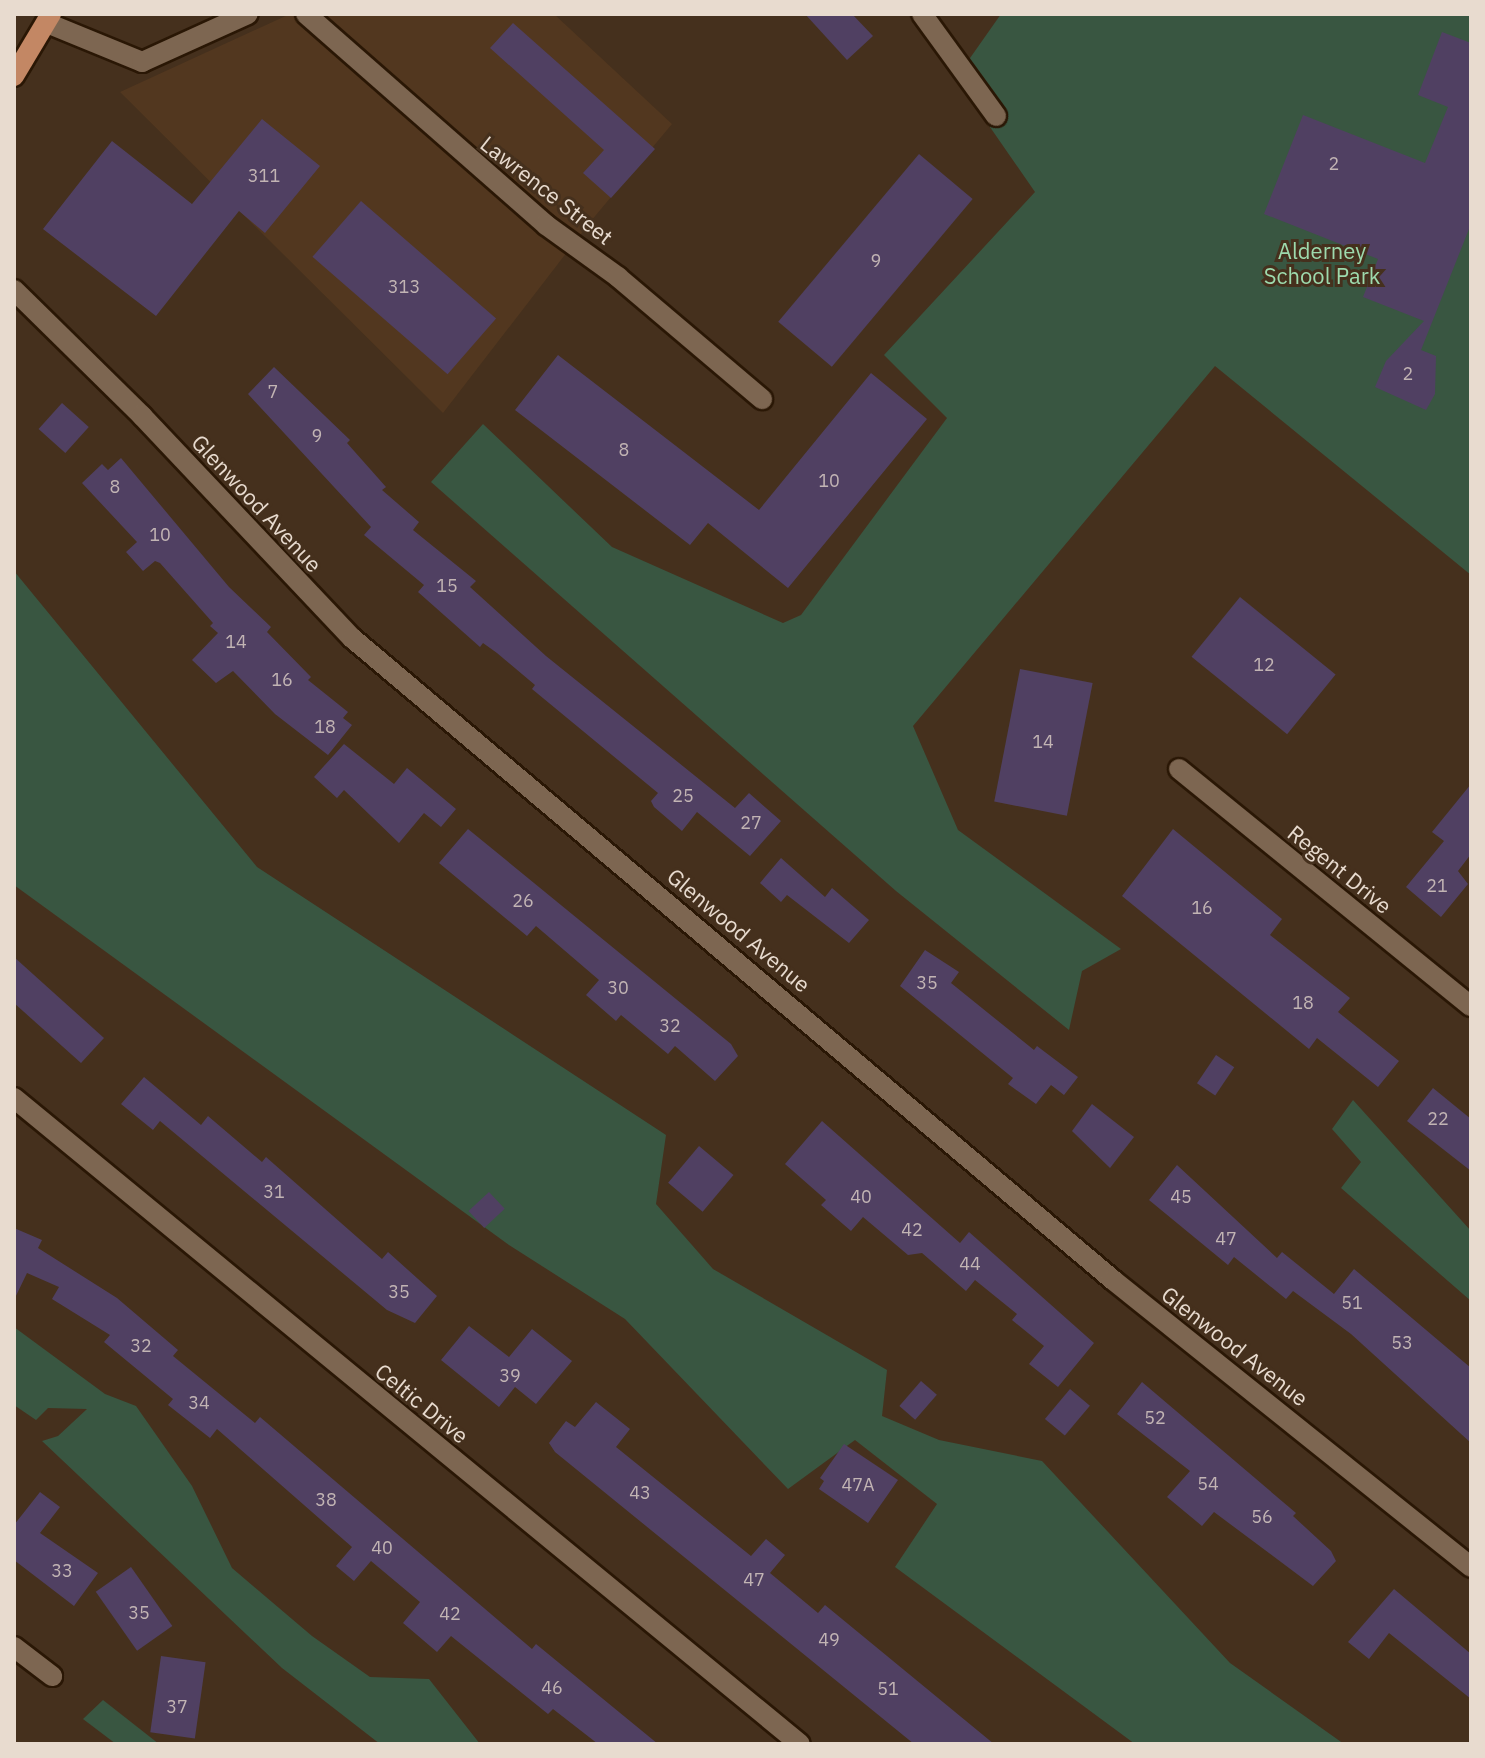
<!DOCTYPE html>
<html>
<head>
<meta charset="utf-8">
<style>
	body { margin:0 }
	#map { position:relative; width:1485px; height:1758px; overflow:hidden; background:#45301d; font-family:"IBM Plex Sans",sans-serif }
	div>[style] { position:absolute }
	.built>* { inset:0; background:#52371f }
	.green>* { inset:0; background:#395641 }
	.building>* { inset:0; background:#504062; transform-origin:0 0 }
	.roads { filter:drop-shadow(2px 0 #2a1705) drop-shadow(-2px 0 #2a1705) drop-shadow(0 2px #2a1705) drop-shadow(0 -2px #2a1705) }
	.minor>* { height:20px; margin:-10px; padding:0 10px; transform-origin:10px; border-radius:10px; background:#7d6651 }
	.major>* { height:20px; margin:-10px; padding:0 10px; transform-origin:10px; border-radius:10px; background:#c38764 }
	span { translate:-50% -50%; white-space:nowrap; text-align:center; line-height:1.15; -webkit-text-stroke:6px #45301d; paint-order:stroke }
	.number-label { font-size:18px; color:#c2b4b4 }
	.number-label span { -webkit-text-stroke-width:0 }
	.street-label { font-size:22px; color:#e8dbcf }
	.park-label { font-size:22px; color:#9ddaad }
	.frame { position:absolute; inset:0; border:16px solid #e8dbcf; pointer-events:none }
</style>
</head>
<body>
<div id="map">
	<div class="built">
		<i style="clip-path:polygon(290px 14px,554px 14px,672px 124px,591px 221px,443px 413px,120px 92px)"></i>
	</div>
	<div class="green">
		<i style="clip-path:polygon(1001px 14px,1471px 14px,1471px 575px,1215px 366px,913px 726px,958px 830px,1121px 949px,1082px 971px,1069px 1030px,896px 891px,431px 482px,483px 424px,612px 547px,783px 623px,801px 615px,947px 418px,884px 355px,1035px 192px,956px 78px)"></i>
		<i style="clip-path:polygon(14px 571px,257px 867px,666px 1135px,656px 1204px,713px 1269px,887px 1370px,882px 1416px,939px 1440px,1042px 1461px,1230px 1663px,1344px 1744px,1135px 1744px,895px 1567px,937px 1504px,855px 1440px,788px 1489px,625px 1319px,509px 1245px,14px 885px)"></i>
		<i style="clip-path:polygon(1353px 1100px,1471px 1231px,1471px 1301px,1341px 1188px,1361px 1162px,1332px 1129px)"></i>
		<i style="clip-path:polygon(14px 1327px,105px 1394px,136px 1406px,192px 1486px,232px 1568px,312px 1636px,370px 1677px,429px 1679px,480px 1744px,380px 1744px,282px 1668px,42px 1441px,58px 1436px,87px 1409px,48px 1408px,36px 1420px,14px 1405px)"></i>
		<i style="clip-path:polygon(103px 1700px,159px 1744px,116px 1744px,83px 1719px)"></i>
	</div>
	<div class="building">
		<i style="clip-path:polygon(805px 14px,852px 14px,873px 36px,847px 60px)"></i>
		<i style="clip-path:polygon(513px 23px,655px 149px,611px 198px,583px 173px,604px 150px,490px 48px)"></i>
		<i style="clip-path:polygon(1442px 32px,1471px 43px,1471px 224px,1421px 350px,1436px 356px,1435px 394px,1426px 410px,1375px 387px,1386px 361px,1424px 321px,1363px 297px,1378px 259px,1264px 214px,1303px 115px,1425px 163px,1448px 107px,1418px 95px)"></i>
		<i style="clip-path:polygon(262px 119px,320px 166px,265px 233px,239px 211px,156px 316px,43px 229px,112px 141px,192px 204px)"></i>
		<i style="left:919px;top:154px;width:70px;height:219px;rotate:40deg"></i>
		<i style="left:361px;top:201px;width:179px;height:74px;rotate:41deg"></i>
		<i style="clip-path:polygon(558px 355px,759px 510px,871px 373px,927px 419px,788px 588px,708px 523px,690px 545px,515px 410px)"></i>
		<i style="clip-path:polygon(274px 367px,350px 440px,347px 443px,386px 487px,382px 490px,419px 522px,413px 530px,476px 581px,470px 587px,546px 656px,735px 808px,749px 793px,781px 821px,750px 856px,697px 812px,682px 831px,654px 807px,651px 801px,658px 793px,532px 689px,535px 685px,497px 653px,483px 643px,480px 647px,418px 592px,424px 585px,364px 535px,371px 527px,248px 394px)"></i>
		<i style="left:62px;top:403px;width:36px;height:35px;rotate:42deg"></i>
		<i style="clip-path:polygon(121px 458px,229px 587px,271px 627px,267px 632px,311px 677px,308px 680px,348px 712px,343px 718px,352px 725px,328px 755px,275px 714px,233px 671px,216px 683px,192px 660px,218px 633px,210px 626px,213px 623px,160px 563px,155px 561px,143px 571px,126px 552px,137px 542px,82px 483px,102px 464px,108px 470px)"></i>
		<i style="left:1240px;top:597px;width:123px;height:77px;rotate:39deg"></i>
		<i style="left:1020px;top:669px;width:74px;height:135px;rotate:11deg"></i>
		<i style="clip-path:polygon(344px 744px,394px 784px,407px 768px,456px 809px,441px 827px,424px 813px,399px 843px,344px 790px,337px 798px,314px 777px)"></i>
		<i style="clip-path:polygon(1471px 784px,1471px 854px,1458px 871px,1468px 884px,1441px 917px,1406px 887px,1444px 841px,1432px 832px)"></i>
		<i style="clip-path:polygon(468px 829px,731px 1044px,738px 1056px,715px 1081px,675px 1046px,668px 1054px,621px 1015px,616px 1021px,586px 995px,599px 980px,536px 926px,527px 936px,439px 863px)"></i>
		<i style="clip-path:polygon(1173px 829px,1282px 919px,1270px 935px,1350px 998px,1338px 1012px,1399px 1061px,1378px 1087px,1317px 1038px,1309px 1049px,1122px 896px)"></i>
		<i style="clip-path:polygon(781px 858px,825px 897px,832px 888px,869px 920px,849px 943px,787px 895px,781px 902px,760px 883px)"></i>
		<i style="clip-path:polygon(925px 950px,959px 972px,951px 983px,1034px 1050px,1037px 1046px,1078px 1077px,1064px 1095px,1051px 1085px,1036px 1104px,1008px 1084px,1013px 1078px,900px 986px)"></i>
		<i style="clip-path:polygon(14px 957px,104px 1038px,81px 1063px,14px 1003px)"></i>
		<i style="left:1216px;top:1055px;width:22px;height:34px;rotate:34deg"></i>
		<i style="clip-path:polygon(144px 1077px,201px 1125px,208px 1116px,262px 1162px,266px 1157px,382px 1259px,388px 1252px,437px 1296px,415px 1323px,387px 1310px,160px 1121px,153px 1130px,121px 1104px)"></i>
		<i style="clip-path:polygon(1433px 1088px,1471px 1119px,1471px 1171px,1407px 1121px)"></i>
		<i style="clip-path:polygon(1092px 1104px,1134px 1137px,1110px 1168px,1072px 1131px)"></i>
		<i style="clip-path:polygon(822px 1121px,960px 1243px,969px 1232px,1094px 1343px,1058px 1387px,1029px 1364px,1044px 1346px,1012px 1320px,1017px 1314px,975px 1280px,966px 1291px,922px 1253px,908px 1255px,863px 1217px,851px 1231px,821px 1205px,826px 1200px,785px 1164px)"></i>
		<i style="left:699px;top:1146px;width:45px;height:48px;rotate:40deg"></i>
		<i style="clip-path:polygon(1177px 1165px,1277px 1258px,1282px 1252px,1334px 1294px,1354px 1269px,1471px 1368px,1471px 1443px,1351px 1334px,1293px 1291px,1286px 1299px,1234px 1257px,1228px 1265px,1149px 1200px)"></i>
		<i style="left:489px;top:1192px;width:23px;height:28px;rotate:47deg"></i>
		<i style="clip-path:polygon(14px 1228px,42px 1240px,38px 1248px,117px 1298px,178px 1350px,173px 1356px,255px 1423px,260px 1417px,532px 1649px,536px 1644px,658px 1744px,598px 1744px,553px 1709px,548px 1714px,451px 1636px,437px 1652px,403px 1623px,420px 1602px,371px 1561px,354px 1581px,336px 1566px,352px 1547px,217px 1429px,210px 1438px,168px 1405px,173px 1399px,104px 1342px,110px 1335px,52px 1299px,59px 1287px,27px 1273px,14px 1300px)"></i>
		<i style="clip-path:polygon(469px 1326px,509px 1357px,532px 1329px,572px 1361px,536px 1404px,515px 1387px,499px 1407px,441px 1360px)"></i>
		<i style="left:921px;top:1381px;width:21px;height:33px;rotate:41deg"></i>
		<i style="clip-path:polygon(1142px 1382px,1296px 1513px,1293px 1516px,1331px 1551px,1336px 1561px,1313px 1586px,1214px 1512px,1202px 1526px,1167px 1497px,1190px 1471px,1117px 1414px)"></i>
		<i style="left:1070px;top:1389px;width:26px;height:39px;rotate:40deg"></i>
		<i style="clip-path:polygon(596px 1402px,630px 1429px,616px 1447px,751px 1556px,766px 1539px,785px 1555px,770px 1573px,818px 1613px,825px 1605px,994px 1744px,914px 1744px,555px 1452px,549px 1443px,566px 1421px,575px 1427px)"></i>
		<i style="clip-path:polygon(844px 1444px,898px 1480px,868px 1523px,819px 1489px,824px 1481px,820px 1478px)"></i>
		<i style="clip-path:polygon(40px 1492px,60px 1507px,40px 1533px,98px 1573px,74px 1606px,14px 1560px,14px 1525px)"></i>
		<i style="left:131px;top:1567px;width:72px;height:43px;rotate:55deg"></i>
		<i style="clip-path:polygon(1394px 1589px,1471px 1654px,1471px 1699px,1389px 1633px,1369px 1659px,1348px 1642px)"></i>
		<i style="left:161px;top:1656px;width:45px;height:77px;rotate:8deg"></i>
	</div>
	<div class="roads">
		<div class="minor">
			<i style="left:306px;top:14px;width:320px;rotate:41.3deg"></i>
			<i style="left:546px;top:225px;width:89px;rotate:35.8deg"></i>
			<i style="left:618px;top:277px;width:189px;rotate:40.3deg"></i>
			<i style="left:922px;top:14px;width:126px;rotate:54deg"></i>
			<i style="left:47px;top:23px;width:103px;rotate:22.3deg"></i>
			<i style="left:142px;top:62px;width:116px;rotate:-24.4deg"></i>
			<i style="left:14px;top:290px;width:180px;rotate:44.5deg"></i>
			<i style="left:142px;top:416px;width:306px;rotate:46.6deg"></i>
			<i style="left:352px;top:638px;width:996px;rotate:40.15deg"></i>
			<i style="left:1113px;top:1280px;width:459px;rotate:38.7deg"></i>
			<i style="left:1179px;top:769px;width:376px;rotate:39.1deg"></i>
			<i style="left:14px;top:1098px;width:1017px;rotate:39.42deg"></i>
			<i style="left:14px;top:1647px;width:48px;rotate:37.3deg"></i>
		</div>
		<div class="major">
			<i style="left:14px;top:76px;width:72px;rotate:-59.2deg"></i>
		</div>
	</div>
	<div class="number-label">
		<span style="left:1334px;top:164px">2</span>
		<span style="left:264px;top:176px">311</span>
		<span style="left:876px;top:261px">9</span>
		<span style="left:404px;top:287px">313</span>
		<span style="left:1408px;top:374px">2</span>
		<span style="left:273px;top:392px">7</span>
		<span style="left:317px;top:436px">9</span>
		<span style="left:624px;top:450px">8</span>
		<span style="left:829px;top:481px">10</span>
		<span style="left:115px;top:487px">8</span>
		<span style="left:160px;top:535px">10</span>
		<span style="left:447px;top:586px">15</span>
		<span style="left:236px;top:642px">14</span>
		<span style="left:1264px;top:665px">12</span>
		<span style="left:282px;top:680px">16</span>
		<span style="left:325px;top:727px">18</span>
		<span style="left:1043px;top:742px">14</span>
		<span style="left:683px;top:796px">25</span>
		<span style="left:751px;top:823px">27</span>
		<span style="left:1437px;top:886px">21</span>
		<span style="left:523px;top:901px">26</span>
		<span style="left:1202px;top:908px">16</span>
		<span style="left:927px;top:983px">35</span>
		<span style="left:618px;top:988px">30</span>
		<span style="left:1303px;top:1003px">18</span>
		<span style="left:670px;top:1026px">32</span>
		<span style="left:1438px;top:1119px">22</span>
		<span style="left:274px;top:1192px">31</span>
		<span style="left:861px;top:1197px">40</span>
		<span style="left:1181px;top:1197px">45</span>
		<span style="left:912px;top:1230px">42</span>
		<span style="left:1226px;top:1239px">47</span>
		<span style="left:970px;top:1264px">44</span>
		<span style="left:399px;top:1292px">35</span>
		<span style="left:1352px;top:1303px">51</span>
		<span style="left:1402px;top:1343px">53</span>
		<span style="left:141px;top:1346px">32</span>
		<span style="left:510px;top:1376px">39</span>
		<span style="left:199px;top:1403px">34</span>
		<span style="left:1155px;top:1418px">52</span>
		<span style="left:1208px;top:1484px">54</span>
		<span style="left:858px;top:1485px">47A</span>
		<span style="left:640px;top:1493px">43</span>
		<span style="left:326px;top:1500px">38</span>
		<span style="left:1262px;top:1517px">56</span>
		<span style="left:382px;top:1548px">40</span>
		<span style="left:62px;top:1571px">33</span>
		<span style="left:754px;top:1580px">47</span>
		<span style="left:139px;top:1613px">35</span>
		<span style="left:450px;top:1614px">42</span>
		<span style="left:829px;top:1640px">49</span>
		<span style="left:552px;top:1688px">46</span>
		<span style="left:888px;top:1689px">51</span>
		<span style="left:177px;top:1707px">37</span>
	</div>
	<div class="street-label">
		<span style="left:547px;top:190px;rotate:38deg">Lawrence Street</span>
		<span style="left:257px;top:503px;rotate:47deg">Glenwood Avenue</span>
		<span style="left:1340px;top:869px;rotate:39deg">Regent Drive</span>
		<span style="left:739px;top:930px;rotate:40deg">Glenwood Avenue</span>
		<span style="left:1235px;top:1346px;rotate:38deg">Glenwood Avenue</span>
		<span style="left:422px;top:1403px;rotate:39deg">Celtic Drive</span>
	</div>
	<div class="park-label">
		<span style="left:1322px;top:263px">Alderney<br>School Park</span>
	</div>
	<div class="frame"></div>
</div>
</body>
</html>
